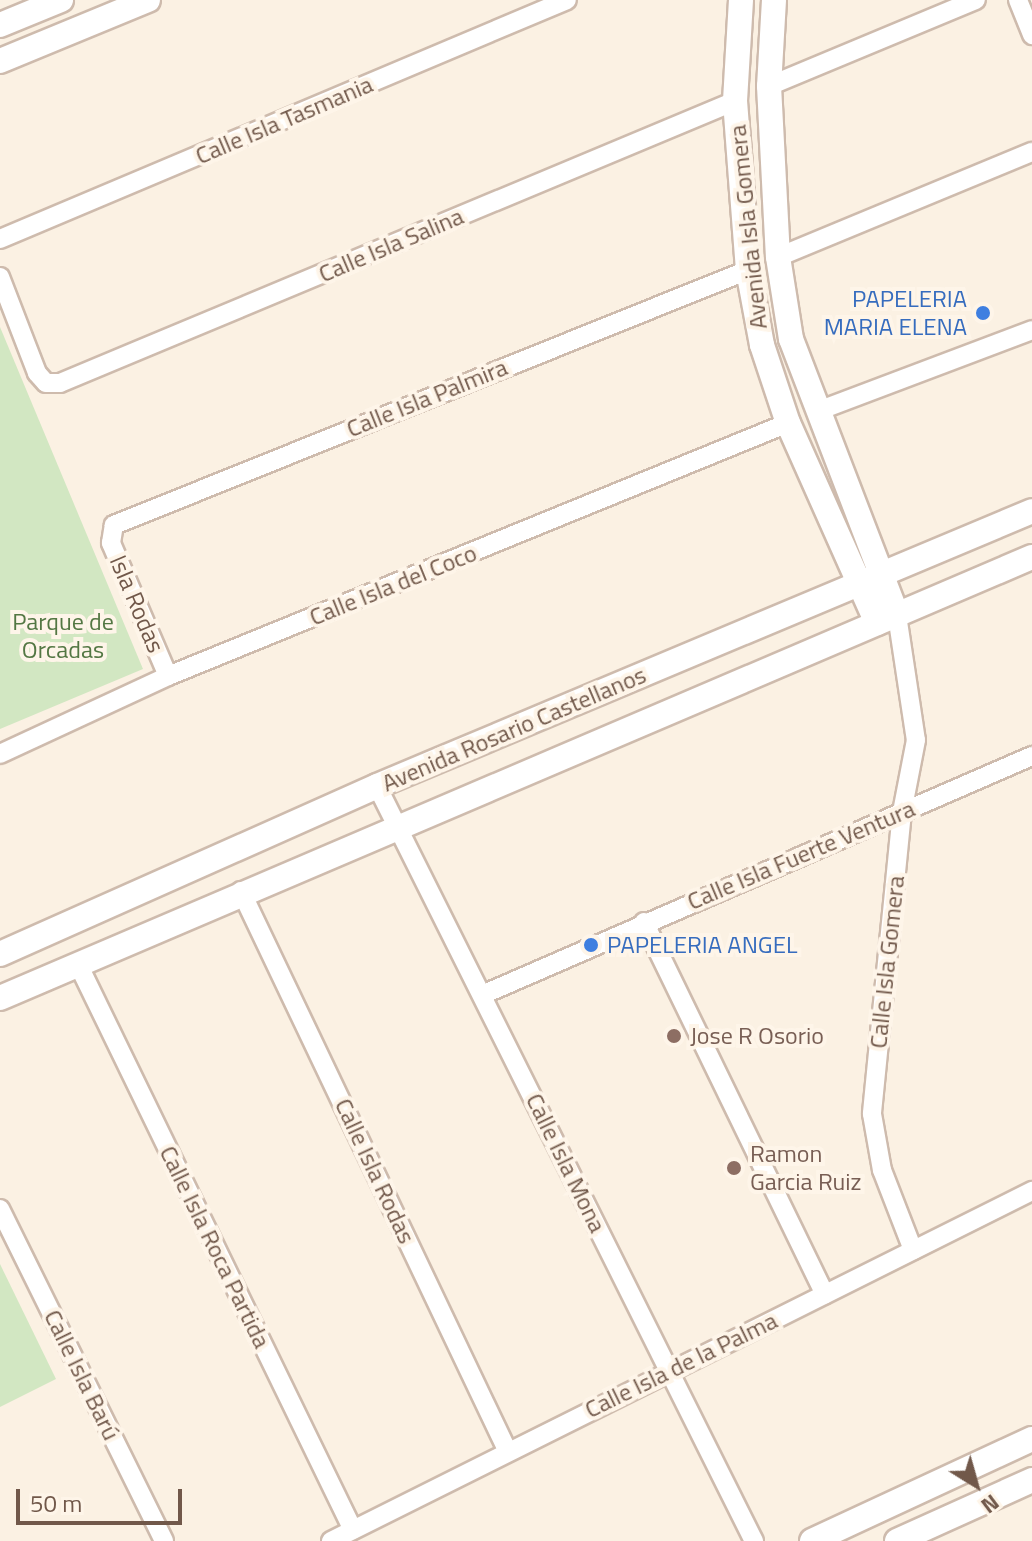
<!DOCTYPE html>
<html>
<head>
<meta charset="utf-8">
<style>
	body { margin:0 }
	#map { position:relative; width:1032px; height:1541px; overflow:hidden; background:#fbf1e3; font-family:"Titillium Web",sans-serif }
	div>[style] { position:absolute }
	.green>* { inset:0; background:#d2e7c2 }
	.roads { filter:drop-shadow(2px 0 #cebbad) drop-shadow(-2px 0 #cebbad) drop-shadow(0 2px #cebbad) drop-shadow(0 -2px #cebbad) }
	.street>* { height:18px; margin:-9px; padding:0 9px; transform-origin:9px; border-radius:9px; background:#fff }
	.secondary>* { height:24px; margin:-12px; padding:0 12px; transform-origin:12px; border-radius:12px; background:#fff }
	.dots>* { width:22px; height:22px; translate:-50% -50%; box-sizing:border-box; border:4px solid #fef5e9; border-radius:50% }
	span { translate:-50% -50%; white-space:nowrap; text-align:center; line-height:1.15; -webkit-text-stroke:8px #fef5e9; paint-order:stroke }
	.street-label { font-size:24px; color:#71584a }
	.shop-label { font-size:24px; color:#366cbe }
	.right { translate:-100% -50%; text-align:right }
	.left { translate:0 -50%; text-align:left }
	.park-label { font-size:24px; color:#537743 }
	.education-label { font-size:24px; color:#785e54 }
	.north { position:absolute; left:936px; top:1445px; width:80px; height:80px; -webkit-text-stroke:6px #fef5e9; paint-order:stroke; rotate:143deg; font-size:22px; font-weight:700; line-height:32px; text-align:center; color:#71584a }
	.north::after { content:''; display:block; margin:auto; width:28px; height:36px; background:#71584a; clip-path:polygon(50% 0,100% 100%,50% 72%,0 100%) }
	.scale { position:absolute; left:16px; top:1489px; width:166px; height:36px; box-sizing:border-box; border:4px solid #71584a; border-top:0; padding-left:10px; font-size:24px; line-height:28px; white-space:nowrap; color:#71584a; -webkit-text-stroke:6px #fef5e9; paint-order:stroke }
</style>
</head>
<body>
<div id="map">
	<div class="green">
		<i style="clip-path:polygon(0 327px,143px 669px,0 729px)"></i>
		<i style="clip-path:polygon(0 1264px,56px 1379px,0 1407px)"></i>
	</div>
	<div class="roads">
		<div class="street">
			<i style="left:1018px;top:0;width:38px;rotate:68deg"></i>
			<i style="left:769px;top:86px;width:224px;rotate:-22.6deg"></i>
			<i style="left:0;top:239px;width:615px;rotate:-22.86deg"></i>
			<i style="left:778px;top:257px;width:275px;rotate:-22.5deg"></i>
			<i style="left:0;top:277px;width:103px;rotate:68.9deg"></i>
			<i style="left:37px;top:373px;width:13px;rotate:48deg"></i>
			<i style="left:46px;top:383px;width:14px"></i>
			<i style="left:60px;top:383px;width:732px;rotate:-22.67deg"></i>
			<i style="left:818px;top:411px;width:229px;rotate:-20.7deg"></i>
			<i style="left:897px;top:615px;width:126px;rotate:81.4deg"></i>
			<i style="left:916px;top:740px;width:73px;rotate:101deg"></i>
			<i style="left:902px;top:812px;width:303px;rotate:95.7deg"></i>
			<i style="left:872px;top:1114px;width:57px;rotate:79.9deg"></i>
			<i style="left:882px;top:1170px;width:86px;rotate:68.8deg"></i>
			<i style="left:168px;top:676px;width:145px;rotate:-113.2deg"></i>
			<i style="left:111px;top:543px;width:18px;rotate:-81deg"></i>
			<i style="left:114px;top:525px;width:683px;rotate:-21.91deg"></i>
			<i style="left:0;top:754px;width:185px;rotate:-24.9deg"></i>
			<i style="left:168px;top:676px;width:670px;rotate:-22.2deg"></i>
			<i style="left:377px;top:786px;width:844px;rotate:63.47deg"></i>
			<i style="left:241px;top:891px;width:621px;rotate:64.55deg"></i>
			<i style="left:644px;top:922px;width:414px;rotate:64.1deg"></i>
			<i style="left:78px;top:964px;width:629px;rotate:64.09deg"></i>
			<i style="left:482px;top:995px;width:600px;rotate:-23.49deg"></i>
			<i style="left:0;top:1209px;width:370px;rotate:63.7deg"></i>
			<i style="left:331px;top:1541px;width:784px;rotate:-26.53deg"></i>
		</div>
		<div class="secondary">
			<i style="left:741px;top:0;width:101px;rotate:93.4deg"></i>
			<i style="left:735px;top:101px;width:169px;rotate:85.6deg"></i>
			<i style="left:748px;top:270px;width:76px;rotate:79.4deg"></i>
			<i style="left:762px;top:345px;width:82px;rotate:71.6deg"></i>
			<i style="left:788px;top:423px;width:219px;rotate:66deg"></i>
			<i style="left:774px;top:0;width:86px;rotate:93.3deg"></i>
			<i style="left:769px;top:86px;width:171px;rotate:87deg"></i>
			<i style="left:778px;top:257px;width:83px;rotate:81deg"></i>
			<i style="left:791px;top:339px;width:296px;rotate:69deg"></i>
			<i style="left:0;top:25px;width:66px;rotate:-22.3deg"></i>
			<i style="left:0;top:61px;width:160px;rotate:-22.4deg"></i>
			<i style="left:0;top:954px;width:413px;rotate:-24deg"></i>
			<i style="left:377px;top:786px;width:710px;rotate:-22.77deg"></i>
			<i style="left:0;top:998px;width:1122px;rotate:-23.14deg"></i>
			<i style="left:812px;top:1541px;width:242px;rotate:-24.9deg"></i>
			<i style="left:897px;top:1541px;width:148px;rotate:-24.3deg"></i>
		</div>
	</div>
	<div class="dots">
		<i style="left:983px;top:313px;background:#3f7fe0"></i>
		<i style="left:591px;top:945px;background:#3f7fe0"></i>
		<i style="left:674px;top:1036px;background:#8d6e63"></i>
		<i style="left:734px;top:1168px;background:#8d6e63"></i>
	</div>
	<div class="street-label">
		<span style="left:284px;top:120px;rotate:-23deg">Calle Isla Tasmania</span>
		<span style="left:748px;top:227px;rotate:-96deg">Avenida Isla Gomera</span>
		<span style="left:391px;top:245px;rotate:-23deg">Calle Isla Salina</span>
		<span style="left:427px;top:398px;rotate:-22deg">Calle Isla Palmira</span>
		<span style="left:393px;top:585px;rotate:-22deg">Calle Isla del Coco</span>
		<span style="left:137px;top:604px;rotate:67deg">Isla Rodas</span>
		<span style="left:514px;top:729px;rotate:-23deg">Avenida Rosario Castellanos</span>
		<span style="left:801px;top:855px;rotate:-23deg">Calle Isla Fuerte Ventura</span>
		<span style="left:887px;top:962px;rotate:-84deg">Calle Isla Gomera</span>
		<span style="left:566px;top:1163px;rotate:64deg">Calle Isla Mona</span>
		<span style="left:375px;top:1171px;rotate:65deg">Calle Isla Rodas</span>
		<span style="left:215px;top:1247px;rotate:64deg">Calle Isla Roca Partida</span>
		<span style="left:681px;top:1365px;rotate:-26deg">Calle Isla de la Palma</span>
		<span style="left:82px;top:1375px;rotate:64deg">Calle Isla Barú</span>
	</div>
	<div class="shop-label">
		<span class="right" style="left:967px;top:313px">PAPELERIA<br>MARIA ELENA</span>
		<span class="left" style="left:607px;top:945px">PAPELERIA ANGEL</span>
	</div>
	<div class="park-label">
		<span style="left:63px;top:636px">Parque de<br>Orcadas</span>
	</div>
	<div class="education-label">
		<span class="left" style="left:690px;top:1036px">Jose R Osorio</span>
		<span class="left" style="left:750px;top:1168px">Ramon<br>Garcia Ruiz</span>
	</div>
	<div class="north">N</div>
	<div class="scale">50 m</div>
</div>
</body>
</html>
